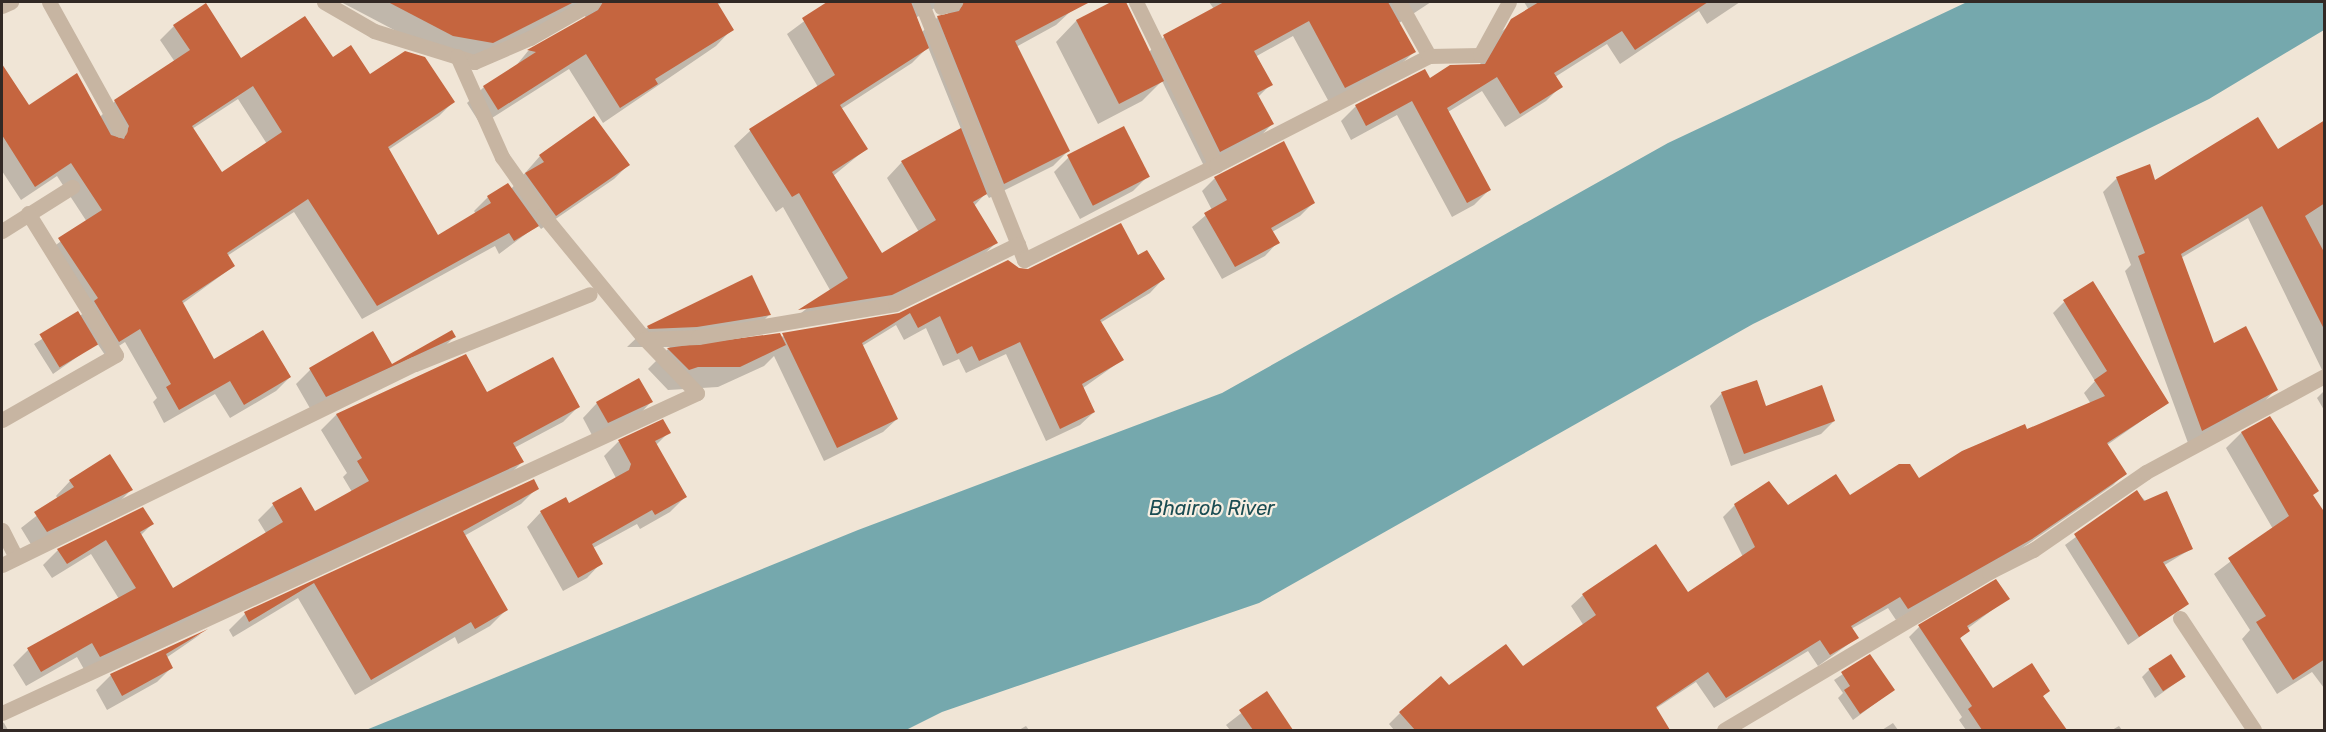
<!DOCTYPE html>
<html>
<head>
<meta charset="utf-8">
<style>
	body { margin:0 }
	#map { position:relative; width:2326px; height:732px; overflow:hidden; background:#f0e5d6; font-family:Rubik,sans-serif }
	div>[style] { position:absolute }
	.water>* { inset:0; background:#75a8ad }
	.shadow>* { inset:0; background:#0003 }
	.building>* { inset:0; background:#c5653f; transform-origin:0 0 }
	.minor>* { height:15px; margin:-7.5px; padding:0 7.5px; transform-origin:7.5px; border-radius:7.5px; background:#c7b5a2 }
	span { translate:-50% -50%; white-space:nowrap; text-align:center; line-height:1.15; -webkit-text-stroke:4.5px #f8efe2; paint-order:stroke }
	.water-label { font-size:20px; color:#1b4d53; font-style:italic }
	.frame { position:absolute; inset:0; border:3px solid #322925; pointer-events:none }
</style>
</head>
<body>
<div id="map">
	<div class="water">
		<i style="clip-path:polygon(1967px 2px,2324px 2px,2324px 30px,2209px 99px,1753px 324px,1259px 603px,942px 712px,906px 730px,366px 730px,858px 530px,1222px 393px,1668px 143px)"></i>
	</div>
	<div class="shadow">
		<i style="clip-path:polygon(341px 2px,723px 2px,717px 5px,732px 29px,716px 46px,603px 123px,569px 69px,481px 125px,467px 103px,484px 87px,515px 67px,528px 51px,586px 18px,582px 10px,475px 59px,436px 52px)"></i>
		<i style="clip-path:polygon(evenodd,830px 2px,1067px 2px,1072px 10px,1056px 25px,1016px 47px,1068px 151px,1053px 166px,989px 198px,986px 193px,974px 206px,996px 243px,980px 258px,875px 310px,786px 325px,830px 290px,783px 207px,776px 212px,734px 146px,750px 131px,818px 87px,787px 34px,830px 2px,935px 8px,945px 9px,948px 14px,938px 17px,921px 33px,915px 18px,935px 8px,830px 2px,928px 47px,961px 129px,902px 162px,887px 178px,919px 232px,882px 255px,833px 176px,866px 149px,841px 109px,912px 63px,928px 47px)"></i>
		<i style="clip-path:polygon(1114px 2px,1127px 2px,1125px 6px,1148px 53px,1164px 37px,1214px 9px,1209px 2px,1431px 2px,1399px 23px,1414px 52px,1398px 67px,1329px 102px,1293px 36px,1255px 57px,1271px 84px,1258px 97px,1272px 124px,1257px 140px,1204px 166px,1162px 81px,1142px 101px,1098px 124px,1056px 42px,1076px 21px)"></i>
		<i style="clip-path:polygon(1524px 2px,1740px 2px,1707px 24px,1699px 11px,1620px 64px,1607px 44px,1555px 77px,1561px 86px,1546px 101px,1505px 127px,1482px 91px,1448px 112px,1489px 190px,1474px 205px,1452px 217px,1397px 115px,1351px 140px,1341px 121px,1356px 106px,1424px 71px,1429px 80px,1479px 66px,1496px 36px,1529px 10px)"></i>
		<i style="clip-path:polygon(evenodd,174px 26px,241px 60px,333px 59px,370px 76px,453px 102px,439px 116px,388px 150px,438px 237px,476px 214px,474px 211px,488px 197px,511px 189px,540px 156px,628px 165px,614px 179px,541px 229px,538px 225px,499px 254px,495px 246px,362px 319px,294px 212px,227px 256px,234px 266px,182px 304px,213px 361px,290px 377px,276px 391px,230px 418px,215px 394px,164px 423px,153px 402px,157px 398px,125px 342px,105px 355px,97px 343px,53px 374px,34px 344px,84px 313px,45px 253px,87px 222px,57px 176px,21px 200px,2px 171px,2px 67px,28px 108px,100px 117px,115px 101px,175px 62px,160px 40px,174px 26px,238px 99px,267px 144px,221px 174px,192px 129px,238px 99px)"></i>
		<i style="clip-path:polygon(2324px 121px,2324px 374px,2248px 218px,2181px 258px,2213px 345px,2276px 389px,2263px 403px,2188px 443px,2125px 271px,2131px 265px,2103px 192px,2117px 178px,2155px 182px,2278px 151px)"></i>
		<i style="clip-path:polygon(1283px 143px,1313px 203px,1300px 216px,1272px 232px,1278px 242px,1265px 256px,1222px 279px,1192px 227px,1212px 210px,1202px 191px,1215px 178px)"></i>
		<i style="clip-path:polygon(1069px 157px,1148px 176px,1133px 191px,1080px 219px,1054px 172px)"></i>
		<i style="clip-path:polygon(1138px 258px,1163px 279px,1150px 293px,1100px 323px,1122px 360px,1083px 388px,1094px 412px,1080px 425px,1046px 441px,1006px 354px,966px 373px,959px 359px,943px 366px,926px 328px,904px 340px,896px 325px,862px 346px,897px 419px,883px 432px,824px 461px,774px 356px,764px 366px,718px 387px,668px 390px,648px 369px,670px 347px,627px 347px,648px 327px,751px 277px,769px 315px,749px 335px,721px 342px,780px 337px,899px 314px,1018px 270px)"></i>
		<i style="clip-path:polygon(2064px 302px,2167px 403px,2107px 445px,2125px 473px,2113px 485px,2019px 550px,1896px 620px,1888px 608px,1851px 629px,1857px 638px,1818px 666px,1808px 651px,1714px 708px,1696px 682px,1655px 709px,1669px 730px,1394px 730px,1389px 724px,1400px 713px,1448px 687px,1523px 669px,1584px 626px,1571px 606px,1583px 595px,1688px 594px,1743px 557px,1723px 517px,1735px 505px,1788px 507px,1850px 497px,1918px 480px,2091px 404px,2084px 393px,2095px 381px,2053px 313px)"></i>
		<i style="clip-path:polygon(372px 333px,392px 366px,454px 337px,440px 351px,311px 410px,296px 384px,310px 370px)"></i>
		<i style="clip-path:polygon(465px 356px,486px 394px,578px 407px,563px 422px,514px 448px,522px 462px,507px 477px,85px 671px,77px 657px,26px 686px,13px 665px,28px 650px,119px 599px,91px 554px,52px 578px,43px 565px,58px 550px,152px 524px,140px 536px,173px 590px,266px 533px,258px 520px,273px 505px,315px 513px,352px 492px,343px 477px,347px 473px,321px 430px,336px 415px)"></i>
		<i style="clip-path:polygon(2324px 391px,2324px 410px,2317px 398px)"></i>
		<i style="clip-path:polygon(1722px 393px,1765px 407px,1834px 421px,1821px 434px,1731px 466px,1710px 406px)"></i>
		<i style="clip-path:polygon(651px 402px,637px 417px,593px 437px,583px 418px,597px 403px)"></i>
		<i style="clip-path:polygon(2269px 418px,2324px 516px,2324px 688px,2312px 672px,2277px 694px,2242px 639px,2250px 630px,2214px 574px,2273px 529px,2226px 448px,2241px 433px)"></i>
		<i style="clip-path:polygon(663px 421px,669px 432px,656px 445px,685px 497px,670px 512px,640px 529px,637px 524px,593px 548px,601px 563px,587px 578px,563px 591px,527px 527px,541px 512px,568px 505px,616px 478px,604px 456px,618px 442px)"></i>
		<i style="clip-path:polygon(70px 481px,131px 490px,116px 505px,32px 546px,21px 528px,58px 499px,56px 496px)"></i>
		<i style="clip-path:polygon(533px 481px,537px 488px,521px 504px,464px 536px,506px 610px,490px 626px,458px 644px,455px 637px,355px 695px,298px 598px,233px 637px,229px 630px,245px 614px)"></i>
		<i style="clip-path:polygon(2137px 492px,2191px 549px,2163px 566px,2187px 604px,2128px 645px,2065px 545px)"></i>
		<i style="clip-path:polygon(2008px 598px,1967px 629px,1960px 639px,1993px 690px,2048px 691px,2042px 697px,2065px 730px,1966px 730px,1959px 720px,1962px 717px,1909px 637px,1919px 627px)"></i>
		<i style="clip-path:polygon(201px 634px,166px 658px,172px 667px,157px 682px,107px 710px,96px 690px,111px 675px)"></i>
		<i style="clip-path:polygon(1870px 656px,1893px 690px,1853px 720px,1838px 698px,1843px 693px,1834px 680px)"></i>
		<i style="clip-path:polygon(2149px 670px,2184px 677px,2155px 698px,2142px 677px)"></i>
		<i style="clip-path:polygon(1267px 693px,1292px 730px,1230px 730px,1226px 725px)"></i>
		<i style="clip-path:polygon(2px 722px,4px 723px,8px 730px,2px 730px)"></i>
		<i style="clip-path:polygon(1893px 723px,1898px 730px,1882px 730px)"></i>
		<i style="clip-path:polygon(1026px 726px,1029px 730px,1019px 730px)"></i>
		<i style="clip-path:polygon(2119px 726px,2122px 730px,2112px 730px)"></i>
	</div>
	<div class="building">
		<i style="clip-path:polygon(388px 2px,574px 2px,493px 43px,453px 36px)"></i>
		<i style="clip-path:polygon(603px 2px,717px 2px,734px 30px,655px 79px,658px 84px,620px 108px,586px 54px,498px 110px,483px 86px,536px 52px,527px 50px,598px 10px)"></i>
		<i style="clip-path:polygon(827px 2px,911px 2px,929px 48px,840px 105px,868px 149px,832px 172px,882px 253px,936px 220px,901px 161px,961px 128px,987px 194px,973px 202px,998px 243px,892px 295px,798px 310px,848px 278px,799px 193px,792px 197px,749px 129px,835px 75px,802px 18px)"></i>
		<i style="clip-path:polygon(964px 2px,1090px 2px,1015px 41px,1070px 151px,1004px 184px,937px 16px,959px 11px)"></i>
		<i style="clip-path:polygon(1111px 2px,1126px 2px,1164px 81px,1119px 104px,1076px 20px)"></i>
		<i style="clip-path:polygon(1224px 2px,1388px 2px,1416px 52px,1345px 88px,1309px 21px,1254px 51px,1273px 85px,1257px 93px,1274px 124px,1220px 152px,1163px 35px)"></i>
		<i style="clip-path:polygon(1539px 2px,1708px 2px,1635px 50px,1622px 31px,1554px 73px,1563px 87px,1520px 114px,1497px 77px,1447px 108px,1491px 190px,1467px 203px,1412px 101px,1366px 126px,1355px 105px,1425px 69px,1430px 78px,1450px 65px,1485px 64px,1511px 19px)"></i>
		<i style="clip-path:polygon(evenodd,206px 3px,241px 58px,305px 16px,333px 57px,351px 45px,370px 74px,405px 51px,425px 57px,455px 102px,388px 147px,438px 235px,491px 203px,487px 196px,508px 183px,539px 226px,514px 241px,509px 233px,377px 306px,308px 199px,227px 253px,235px 266px,182px 301px,214px 359px,263px 330px,291px 377px,244px 405px,230px 381px,179px 410px,166px 387px,171px 384px,140px 329px,119px 342px,94px 301px,98px 298px,58px 238px,102px 210px,71px 163px,35px 187px,2px 135px,2px 64px,29px 105px,77px 73px,111px 135px,124px 139px,129px 126px,114px 100px,190px 50px,173px 25px,206px 3px,253px 86px,282px 132px,222px 172px,192px 126px,253px 86px)"></i>
		<i style="clip-path:polygon(594px 116px,630px 165px,556px 216px,525px 173px,544px 162px,539px 155px)"></i>
		<i style="clip-path:polygon(2258px 117px,2278px 149px,2325px 120px,2325px 203px,2305px 216px,2325px 254px,2325px 331px,2262px 206px,2181px 254px,2214px 343px,2246px 326px,2278px 390px,2202px 431px,2138px 256px,2145px 253px,2116px 177px,2150px 164px,2155px 180px)"></i>
		<i style="left:1124px;top:126px;width:57px;height:64px;rotate:63deg"></i>
		<i style="clip-path:polygon(1284px 141px,1315px 203px,1271px 228px,1280px 243px,1235px 267px,1204px 213px,1227px 200px,1214px 177px)"></i>
		<i style="clip-path:polygon(1121px 223px,1138px 255px,1147px 250px,1165px 279px,1100px 320px,1124px 360px,1082px 384px,1095px 412px,1060px 429px,1020px 342px,979px 361px,972px 346px,957px 354px,940px 316px,918px 328px,910px 313px,862px 343px,898px 419px,837px 448px,782px 333px,899px 313px,1008px 260px,1019px 268px,1028px 269px)"></i>
		<i style="clip-path:polygon(752px 275px,771px 315px,697px 327px,649px 329px,647px 326px)"></i>
		<i style="clip-path:polygon(2093px 281px,2169px 403px,2107px 443px,2127px 474px,2032px 539px,1908px 609px,1900px 597px,1851px 626px,1859px 638px,1830px 655px,1820px 640px,1726px 698px,1708px 672px,1656px 707px,1670px 730px,1415px 730px,1399px 712px,1441px 676px,1449px 685px,1506px 644px,1523px 666px,1596px 615px,1582px 594px,1656px 544px,1688px 592px,1755px 547px,1734px 504px,1769px 481px,1788px 505px,1836px 474px,1850px 495px,1899px 464px,1910px 464px,1919px 478px,1962px 451px,2025px 424px,2027px 429px,2105px 396px,2094px 380px,2107px 371px,2063px 300px)"></i>
		<i style="left:78px;top:311px;width:39px;height:45px;rotate:59deg"></i>
		<i style="clip-path:polygon(452px 330px,456px 337px,326px 397px,309px 368px,373px 331px,392px 364px)"></i>
		<i style="clip-path:polygon(780px 333px,786px 345px,740px 367px,698px 367px,689px 370px,667px 348px)"></i>
		<i style="clip-path:polygon(466px 354px,487px 392px,553px 357px,580px 407px,513px 443px,524px 462px,100px 657px,92px 643px,41px 672px,27px 648px,136px 588px,106px 540px,67px 564px,57px 549px,143px 507px,154px 524px,140px 532px,173px 588px,283px 522px,272px 503px,301px 487px,315px 511px,369px 481px,357px 461px,362px 458px,336px 414px)"></i>
		<i style="clip-path:polygon(639px 378px,653px 402px,608px 423px,596px 402px)"></i>
		<i style="clip-path:polygon(1757px 380px,1766px 406px,1822px 385px,1835px 421px,1744px 454px,1721px 392px)"></i>
		<i style="clip-path:polygon(2270px 416px,2319px 491px,2313px 495px,2325px 513px,2325px 659px,2293px 680px,2256px 622px,2266px 616px,2228px 558px,2289px 516px,2241px 432px)"></i>
		<i style="clip-path:polygon(663px 419px,671px 433px,655px 441px,687px 497px,655px 515px,652px 510px,592px 544px,603px 564px,578px 578px,540px 511px,566px 497px,569px 503px,629px 470px,631px 464px,618px 440px)"></i>
		<i style="clip-path:polygon(110px 454px,133px 490px,47px 532px,34px 512px,74px 487px,69px 480px)"></i>
		<i style="clip-path:polygon(534px 479px,539px 489px,463px 531px,508px 610px,475px 629px,471px 622px,371px 680px,314px 583px,249px 622px,244px 612px)"></i>
		<i style="clip-path:polygon(2137px 490px,2144px 501px,2167px 491px,2193px 549px,2163px 562px,2189px 604px,2139px 637px,2074px 534px)"></i>
		<i style="clip-path:polygon(1996px 579px,2010px 599px,1967px 626px,1970px 631px,1960px 638px,1993px 688px,2032px 663px,2050px 691px,2043px 696px,2067px 730px,1982px 730px,1968px 709px,1972px 706px,1918px 625px)"></i>
		<i style="clip-path:polygon(208px 629px,166px 654px,173px 668px,122px 696px,110px 674px)"></i>
		<i style="clip-path:polygon(1870px 654px,1895px 690px,1860px 714px,1844px 690px,1850px 686px,1841px 672px)"></i>
		<i style="left:2171px;top:654px;width:27px;height:27px;rotate:57deg"></i>
		<i style="clip-path:polygon(1267px 691px,1293px 730px,1253px 730px,1239px 710px)"></i>
	</div>
	<div class="minor">
		<i style="left:49px;top:2px;width:146px;rotate:61deg"></i>
		<i style="left:324px;top:2px;width:58px;rotate:30.1deg"></i>
		<i style="left:374px;top:31px;width:105px;rotate:17.2deg"></i>
		<i style="left:474px;top:62px;width:61px;rotate:-23.2deg"></i>
		<i style="left:530px;top:38px;width:73px;rotate:-29.7deg"></i>
		<i style="left:921px;top:2px;width:278px;rotate:68.2deg"></i>
		<i style="left:1024px;top:260px;width:214px;rotate:-26.3deg"></i>
		<i style="left:1136px;top:2px;width:182px;rotate:63.9deg"></i>
		<i style="left:1216px;top:165px;width:239px;rotate:-27.1deg"></i>
		<i style="left:1399px;top:2px;width:62px;rotate:60.9deg"></i>
		<i style="left:1429px;top:56px;width:51px;rotate:-1.1deg"></i>
		<i style="left:1480px;top:55px;width:60px;rotate:-61.3deg"></i>
		<i style="left:2px;top:6px;width:10px;rotate:-24deg"></i>
		<i style="left:941px;top:7px;width:15px;rotate:-20deg"></i>
		<i style="left:457px;top:56px;width:111px;rotate:66deg"></i>
		<i style="left:502px;top:157px;width:71px;rotate:54.7deg"></i>
		<i style="left:543px;top:215px;width:161px;rotate:50.6deg"></i>
		<i style="left:645px;top:339px;width:53px;rotate:-2.2deg"></i>
		<i style="left:698px;top:337px;width:200px;rotate:-9.5deg"></i>
		<i style="left:895px;top:304px;width:137px;rotate:-26deg"></i>
		<i style="left:2px;top:231px;width:83px;rotate:-32.2deg"></i>
		<i style="left:2px;top:420px;width:131px;rotate:-29.7deg"></i>
		<i style="left:116px;top:355px;width:167px;rotate:-121.8deg"></i>
		<i style="left:2px;top:530px;width:31px;rotate:63deg"></i>
		<i style="left:2px;top:565px;width:459px;rotate:-26deg"></i>
		<i style="left:415px;top:364px;width:188px;rotate:-21.8deg"></i>
		<i style="left:2180px;top:618px;width:134px;rotate:56.5deg"></i>
		<i style="left:2px;top:713px;width:765px;rotate:-24.72deg"></i>
		<i style="left:697px;top:393px;width:75px;rotate:-133.9deg"></i>
		<i style="left:1724px;top:730px;width:309px;rotate:-30.8deg"></i>
		<i style="left:1989px;top:572px;width:49px;rotate:-26.6deg"></i>
		<i style="left:2033px;top:550px;width:137px;rotate:-34.6deg"></i>
		<i style="left:2146px;top:472px;width:202px;rotate:-28.3deg"></i>
	</div>
	<div class="water-label">
		<span style="left:1212px;top:508px">Bhairob River</span>
	</div>
	<div class="frame"></div>
</div>
</body>
</html>
